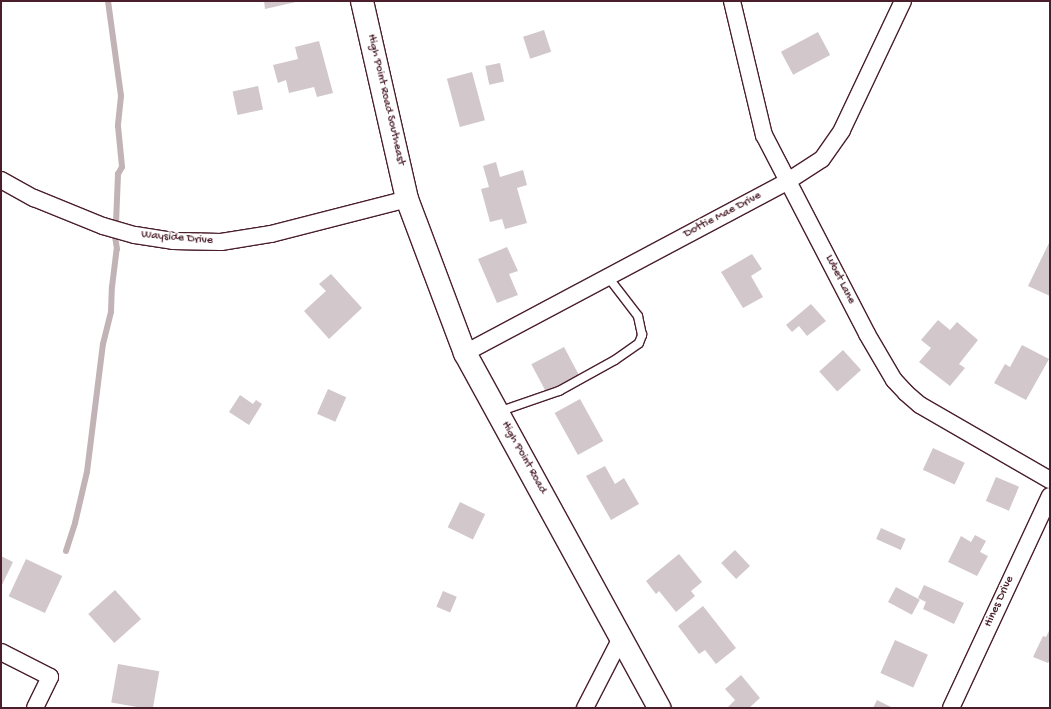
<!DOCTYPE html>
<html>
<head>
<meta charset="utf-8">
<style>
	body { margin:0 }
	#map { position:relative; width:1051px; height:709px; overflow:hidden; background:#fff; font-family:"Gochi Hand",sans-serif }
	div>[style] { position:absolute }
	.stream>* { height:6px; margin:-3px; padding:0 3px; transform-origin:3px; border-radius:3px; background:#c1b3b6 }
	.building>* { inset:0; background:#d2c7cb; transform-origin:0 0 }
	.roads { filter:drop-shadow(1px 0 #4a1f2b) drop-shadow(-1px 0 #4a1f2b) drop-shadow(0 1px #4a1f2b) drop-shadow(0 -1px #4a1f2b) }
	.service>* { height:8px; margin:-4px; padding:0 4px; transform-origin:4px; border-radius:4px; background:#fff }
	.minor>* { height:16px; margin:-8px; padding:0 8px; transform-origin:8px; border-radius:8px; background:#fff }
	.secondary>* { height:22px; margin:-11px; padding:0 11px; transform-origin:11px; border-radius:11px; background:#fff }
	span { translate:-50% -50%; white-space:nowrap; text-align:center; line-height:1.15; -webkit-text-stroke:3px #fff; paint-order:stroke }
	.street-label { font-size:12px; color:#4a1f2b }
	.frame { position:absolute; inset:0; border:2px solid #4a1f2b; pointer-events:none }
</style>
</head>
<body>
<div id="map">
	<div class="stream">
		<i style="left:108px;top:1px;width:96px;rotate:82.2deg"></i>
		<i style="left:121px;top:96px;width:30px;rotate:96deg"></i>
		<i style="left:118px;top:126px;width:41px;rotate:84.4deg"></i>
		<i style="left:122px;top:167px;width:8px;rotate:120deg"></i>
		<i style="left:118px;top:174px;width:49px;rotate:92.3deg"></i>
		<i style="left:66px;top:551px;width:29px;rotate:-72deg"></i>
		<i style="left:75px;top:523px;width:52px;rotate:-76.8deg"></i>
		<i style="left:87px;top:472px;width:129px;rotate:-82.9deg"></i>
		<i style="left:103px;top:344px;width:33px;rotate:-76deg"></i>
		<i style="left:111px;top:312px;width:25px;rotate:-88deg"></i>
		<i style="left:112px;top:287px;width:38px;rotate:-83deg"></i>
		<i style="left:117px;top:249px;width:12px;rotate:-99deg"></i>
	</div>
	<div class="building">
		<i style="clip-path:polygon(264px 1px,296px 1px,296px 2px,265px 9px)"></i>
		<i style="left:544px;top:30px;width:23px;height:22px;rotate:72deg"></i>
		<i style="left:818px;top:32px;width:26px;height:42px;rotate:62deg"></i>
		<i style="clip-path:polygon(319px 41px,333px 93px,317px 97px,314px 87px,289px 93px,286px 80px,278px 83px,273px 65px,298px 59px,295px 47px)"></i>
		<i style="left:500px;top:63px;width:19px;height:15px;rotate:78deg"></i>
		<i style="left:472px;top:72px;width:50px;height:26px;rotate:75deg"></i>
		<i style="left:258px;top:86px;width:24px;height:26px;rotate:78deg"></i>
		<i style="clip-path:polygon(496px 162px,500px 177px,523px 170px,527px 185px,517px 188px,527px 223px,505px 229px,502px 219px,490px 222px,481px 189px,489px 187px,483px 166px)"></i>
		<i style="clip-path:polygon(1050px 241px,1050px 296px,1028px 286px)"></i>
		<i style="clip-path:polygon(507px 247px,518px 271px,509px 274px,518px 295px,497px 303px,478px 259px)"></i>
		<i style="clip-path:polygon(752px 254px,762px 269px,751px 276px,763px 297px,743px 308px,721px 272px)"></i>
		<i style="clip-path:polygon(331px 274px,362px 308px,329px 339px,304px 311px,326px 291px,319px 284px)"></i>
		<i style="clip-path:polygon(811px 304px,826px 321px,807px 336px,799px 326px,792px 332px,786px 325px)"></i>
		<i style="clip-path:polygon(938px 320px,950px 330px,957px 322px,978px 340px,959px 364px,965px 368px,950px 386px,919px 362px,931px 348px,921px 340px)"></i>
		<i style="clip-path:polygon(1022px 345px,1049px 359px,1026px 400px,994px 383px,1005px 364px,1010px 367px)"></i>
		<i style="left:564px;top:347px;width:32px;height:37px;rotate:62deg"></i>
		<i style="left:843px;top:350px;width:27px;height:32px;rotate:48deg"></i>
		<i style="left:328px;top:389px;width:20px;height:27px;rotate:24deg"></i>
		<i style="clip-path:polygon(240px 395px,253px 404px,256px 400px,262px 404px,249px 425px,229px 412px)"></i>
		<i style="left:580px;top:399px;width:48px;height:29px;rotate:61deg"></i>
		<i style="left:933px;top:448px;width:35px;height:24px;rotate:25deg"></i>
		<i style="clip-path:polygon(605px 466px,615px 484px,624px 478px,639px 504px,611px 520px,586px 476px)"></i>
		<i style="left:996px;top:477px;width:25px;height:26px;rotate:23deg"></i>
		<i style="left:460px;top:502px;width:28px;height:28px;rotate:26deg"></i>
		<i style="left:881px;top:528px;width:27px;height:12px;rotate:24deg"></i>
		<i style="clip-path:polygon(975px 535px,986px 541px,980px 552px,988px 556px,977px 576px,948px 562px,961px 536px,971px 542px)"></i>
		<i style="left:735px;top:550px;width:22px;height:19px;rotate:47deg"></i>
		<i style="clip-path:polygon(679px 554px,702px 582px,691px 591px,695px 596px,676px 612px,659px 591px,656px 594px,646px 581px)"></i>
		<i style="clip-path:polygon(1px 556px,13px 562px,1px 587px)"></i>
		<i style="left:26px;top:559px;width:40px;height:41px;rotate:25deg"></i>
		<i style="clip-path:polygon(924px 585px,964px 603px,954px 624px,923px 609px,926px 602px,918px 598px)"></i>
		<i style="left:896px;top:587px;width:27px;height:17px;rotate:28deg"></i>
		<i style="left:115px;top:590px;width:39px;height:36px;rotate:48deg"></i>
		<i style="left:443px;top:591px;width:15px;height:17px;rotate:23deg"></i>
		<i style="clip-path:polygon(703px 606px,736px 648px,716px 664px,705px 650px,699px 654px,678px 626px)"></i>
		<i style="clip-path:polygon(1050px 629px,1050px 660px,1048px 663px,1033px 657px,1043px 636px,1046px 637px)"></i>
		<i style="left:895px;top:640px;width:36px;height:36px;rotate:24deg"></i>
		<i style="left:118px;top:664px;width:42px;height:39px;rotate:10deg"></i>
		<i style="clip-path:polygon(741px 675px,760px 698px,749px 708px,727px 708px,735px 700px,725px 689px)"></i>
		<i style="clip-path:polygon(877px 700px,893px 708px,873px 708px)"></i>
	</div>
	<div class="roads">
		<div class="service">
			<i style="left:498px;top:412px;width:65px;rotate:-19deg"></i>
			<i style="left:559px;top:391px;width:64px;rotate:-29deg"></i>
			<i style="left:615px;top:360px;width:29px;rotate:-35deg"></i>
			<i style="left:639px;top:343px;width:9px;rotate:-69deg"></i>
			<i style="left:642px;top:335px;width:19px;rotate:-102deg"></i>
			<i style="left:638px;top:316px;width:49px;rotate:-127.6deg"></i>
		</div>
		<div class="minor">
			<i style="left:732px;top:1px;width:138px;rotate:76.6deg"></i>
			<i style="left:764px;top:135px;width:224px;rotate:62.6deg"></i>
			<i style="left:867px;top:334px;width:53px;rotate:59.6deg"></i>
			<i style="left:894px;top:380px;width:18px;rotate:47deg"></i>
			<i style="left:906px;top:393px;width:18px;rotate:41deg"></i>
			<i style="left:920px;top:405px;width:150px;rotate:30deg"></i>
			<i style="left:1px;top:180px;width:38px;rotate:29deg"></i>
			<i style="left:34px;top:198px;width:74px;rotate:22.1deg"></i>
			<i style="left:103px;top:226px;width:33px;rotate:16deg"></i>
			<i style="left:135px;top:235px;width:38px;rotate:9deg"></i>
			<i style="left:173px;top:241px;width:48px;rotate:1.2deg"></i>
			<i style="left:221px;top:242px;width:51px;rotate:-9.1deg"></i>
			<i style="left:271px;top:234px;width:140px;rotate:-14.4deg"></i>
			<i style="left:465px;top:353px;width:366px;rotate:-28deg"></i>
			<i style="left:788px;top:181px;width:40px;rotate:-32.9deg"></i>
			<i style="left:822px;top:159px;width:35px;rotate:-55deg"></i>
			<i style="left:842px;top:130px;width:143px;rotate:-64.7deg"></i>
			<i style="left:1px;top:652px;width:55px;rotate:27deg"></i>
			<i style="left:50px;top:677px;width:34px;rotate:116deg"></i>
			<i style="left:585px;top:708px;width:79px;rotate:-62.8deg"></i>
			<i style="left:951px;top:708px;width:234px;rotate:-65deg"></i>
		</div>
		<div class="secondary">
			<i style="left:362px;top:1px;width:203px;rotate:77.2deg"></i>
			<i style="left:407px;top:199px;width:165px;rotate:69.4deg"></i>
			<i style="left:465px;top:353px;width:405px;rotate:61.3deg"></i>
		</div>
	</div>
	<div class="street-label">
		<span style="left:385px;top:100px;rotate:77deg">High Point Road Southeast</span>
		<span style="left:723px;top:216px;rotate:-28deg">Dottie Mae Drive</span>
		<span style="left:177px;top:239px;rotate:5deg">Wayside Drive</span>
		<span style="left:839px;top:280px;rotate:63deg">Lubet Lane</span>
		<span style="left:523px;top:458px;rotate:61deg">High Point Road</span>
		<span style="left:1000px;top:602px;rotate:-65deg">Hines Drive</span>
	</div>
	<div class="frame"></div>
</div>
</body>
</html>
